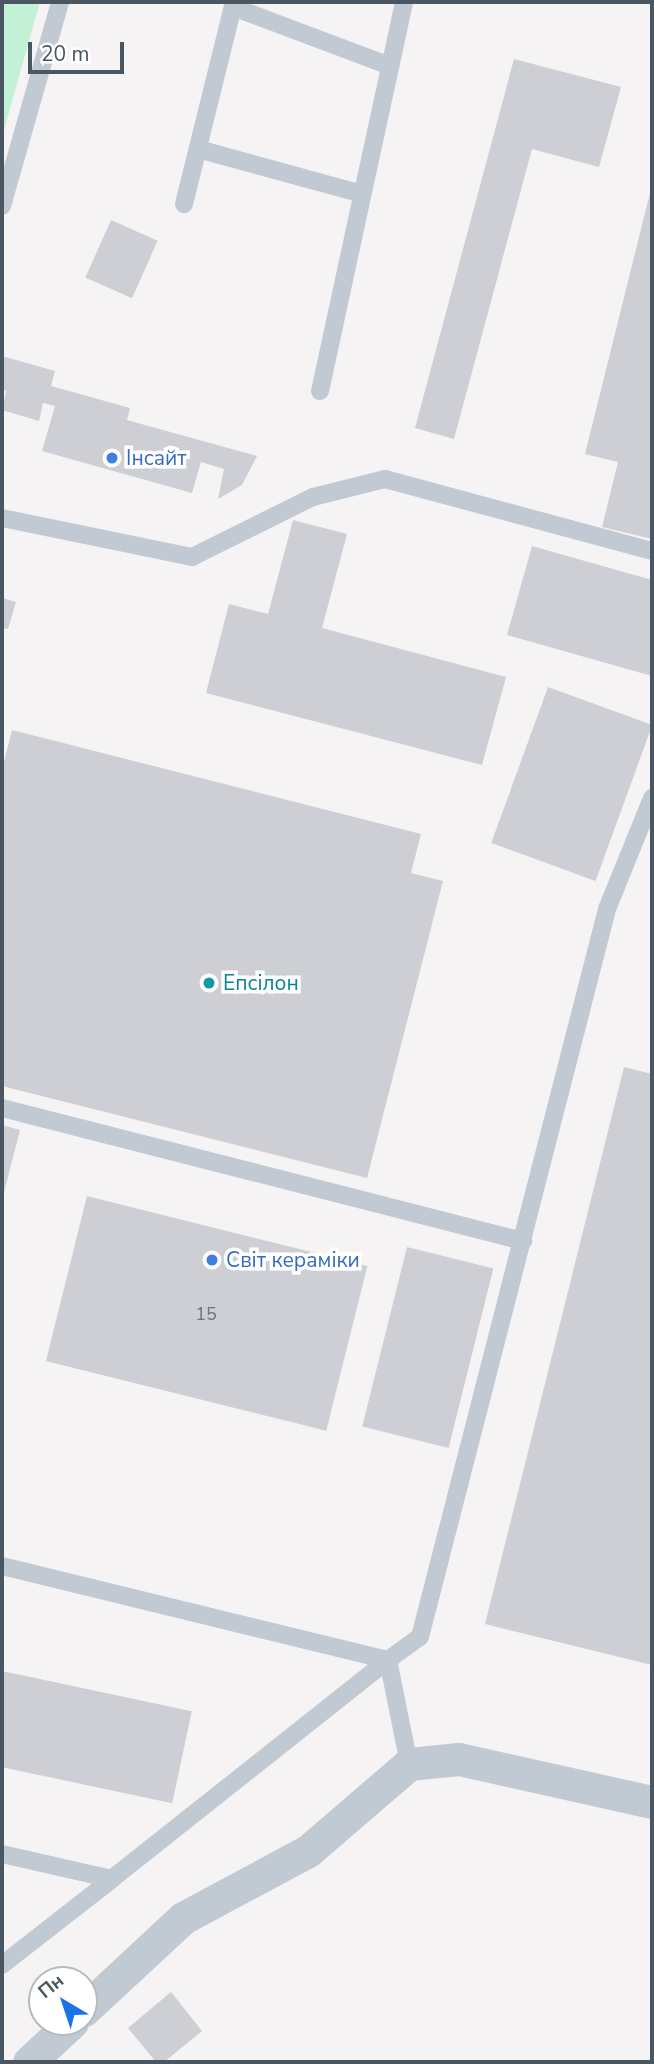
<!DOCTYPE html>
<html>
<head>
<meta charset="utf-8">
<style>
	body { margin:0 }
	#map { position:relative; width:654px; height:2064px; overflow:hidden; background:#f5f3f3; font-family:"Nunito Sans",sans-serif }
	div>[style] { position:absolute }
	.green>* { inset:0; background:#c3f1d5 }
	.building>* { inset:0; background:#cdcfd5; transform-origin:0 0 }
	.service>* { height:18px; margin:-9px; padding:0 9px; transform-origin:9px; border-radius:9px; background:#c1cad2 }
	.minor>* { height:33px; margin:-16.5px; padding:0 16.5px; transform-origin:16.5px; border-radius:16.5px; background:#c1cad2 }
	.dots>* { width:19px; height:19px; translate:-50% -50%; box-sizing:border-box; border:4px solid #fff; border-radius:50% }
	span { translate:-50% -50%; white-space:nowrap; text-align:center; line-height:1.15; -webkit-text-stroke:7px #fff; paint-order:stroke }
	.number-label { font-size:18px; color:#6b747e }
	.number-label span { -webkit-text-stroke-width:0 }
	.shop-label { font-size:21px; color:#366cbe }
	.left { translate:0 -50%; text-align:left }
	.culture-label { font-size:21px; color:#0d838f }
	.frame { position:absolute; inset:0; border:4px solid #4a5661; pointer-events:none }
	.north { position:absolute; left:28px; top:1966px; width:70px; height:70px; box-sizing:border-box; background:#fff; border:2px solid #b7bbc0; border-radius:50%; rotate:321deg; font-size:19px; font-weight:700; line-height:28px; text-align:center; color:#4a5661 }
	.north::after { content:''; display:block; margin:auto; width:24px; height:32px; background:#1a73e8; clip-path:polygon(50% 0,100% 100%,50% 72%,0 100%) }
	.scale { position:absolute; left:28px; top:42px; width:96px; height:32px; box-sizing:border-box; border:4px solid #4a5661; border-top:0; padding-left:9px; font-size:21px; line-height:24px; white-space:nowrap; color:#4a5661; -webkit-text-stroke:5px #fff; paint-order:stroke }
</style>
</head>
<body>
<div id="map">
	<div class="green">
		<i style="clip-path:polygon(2px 2px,40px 2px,2px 137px)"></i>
	</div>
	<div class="building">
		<i style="clip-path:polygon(514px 59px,621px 87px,599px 167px,532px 149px,454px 439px,415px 428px)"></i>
		<i style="clip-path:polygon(651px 189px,652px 189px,652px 539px,602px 527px,618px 462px,585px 454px)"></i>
		<i style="left:111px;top:220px;width:51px;height:63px;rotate:24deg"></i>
		<i style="clip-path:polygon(2px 356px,55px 371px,51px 386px,130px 408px,127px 420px,257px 456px,242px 485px,218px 499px,224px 469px,201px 462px,192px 493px,42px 451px,55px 406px,43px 403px,39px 421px,2px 410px,6px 391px,2px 389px)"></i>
		<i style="clip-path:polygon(293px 520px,347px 534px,322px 628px,506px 677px,482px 765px,206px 693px,229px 604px,268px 614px)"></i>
		<i style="clip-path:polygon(532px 546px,652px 580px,652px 676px,507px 635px)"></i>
		<i style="clip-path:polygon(2px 598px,16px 602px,8px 629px,2px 628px)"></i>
		<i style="left:548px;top:687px;width:111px;height:166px;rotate:20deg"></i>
		<i style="clip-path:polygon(12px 730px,421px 834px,411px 873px,443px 881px,367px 1178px,2px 1086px,2px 769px)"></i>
		<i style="clip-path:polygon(624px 1067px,652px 1074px,652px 1665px,485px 1624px)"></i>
		<i style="clip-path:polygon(2px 1125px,20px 1130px,3px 1196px,2px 1196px)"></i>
		<i style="left:87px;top:1196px;width:289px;height:170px;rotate:14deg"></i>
		<i style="left:407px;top:1247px;width:89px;height:185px;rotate:14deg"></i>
		<i style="left:2px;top:1671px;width:194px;height:94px;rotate:12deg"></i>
		<i style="clip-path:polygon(171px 1992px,202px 2031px,164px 2062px,156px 2062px,128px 2028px)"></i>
	</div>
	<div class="service">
		<i style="left:233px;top:7px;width:168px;rotate:20.6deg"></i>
		<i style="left:198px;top:149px;width:170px;rotate:15.3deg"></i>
		<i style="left:184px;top:204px;width:208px;rotate:-76.1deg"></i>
		<i style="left:2px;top:206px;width:212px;rotate:-74.1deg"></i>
		<i style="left:320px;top:391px;width:398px;rotate:-77.8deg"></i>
		<i style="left:2px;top:518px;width:194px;rotate:11.6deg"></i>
		<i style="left:192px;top:557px;width:135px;rotate:-26.4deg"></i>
		<i style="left:313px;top:497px;width:74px;rotate:-14deg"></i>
		<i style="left:385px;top:479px;width:277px;rotate:15.1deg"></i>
		<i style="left:2px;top:1108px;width:538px;rotate:14.32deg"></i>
		<i style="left:2px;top:1566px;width:397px;rotate:13.7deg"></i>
		<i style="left:388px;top:1660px;width:352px;rotate:141.6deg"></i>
		<i style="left:112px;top:1879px;width:113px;rotate:-167.2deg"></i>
		<i style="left:409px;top:1764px;width:106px;rotate:-101.4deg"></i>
		<i style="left:388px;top:1660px;width:39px;rotate:-36deg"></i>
		<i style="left:420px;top:1637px;width:752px;rotate:-75.59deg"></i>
		<i style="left:607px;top:909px;width:120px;rotate:-67.9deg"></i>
		<i style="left:2px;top:1965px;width:140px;rotate:-38deg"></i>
	</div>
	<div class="minor">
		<i style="left:84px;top:2010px;width:135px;rotate:-42.9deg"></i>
		<i style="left:183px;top:1918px;width:142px;rotate:-28.2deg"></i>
		<i style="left:308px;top:1851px;width:133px;rotate:-40.7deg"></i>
		<i style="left:409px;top:1764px;width:50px;rotate:-5.7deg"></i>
		<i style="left:459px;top:1759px;width:198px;rotate:12.6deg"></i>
		<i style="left:29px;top:2062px;width:59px;rotate:-42.9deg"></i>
	</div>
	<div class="dots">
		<i style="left:112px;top:458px;background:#3f7fe0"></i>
		<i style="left:209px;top:983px;background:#0f9aa8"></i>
		<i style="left:212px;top:1260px;background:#3f7fe0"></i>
	</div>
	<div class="number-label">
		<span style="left:206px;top:1314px">15</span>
	</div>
	<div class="shop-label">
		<span class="left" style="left:126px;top:458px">Інсайт</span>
		<span class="left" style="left:226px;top:1260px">Світ кераміки</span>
	</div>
	<div class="culture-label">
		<span class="left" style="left:223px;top:983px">Епсілон</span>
	</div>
	<div class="frame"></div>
	<div class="north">Пн</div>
	<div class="scale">20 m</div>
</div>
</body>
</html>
